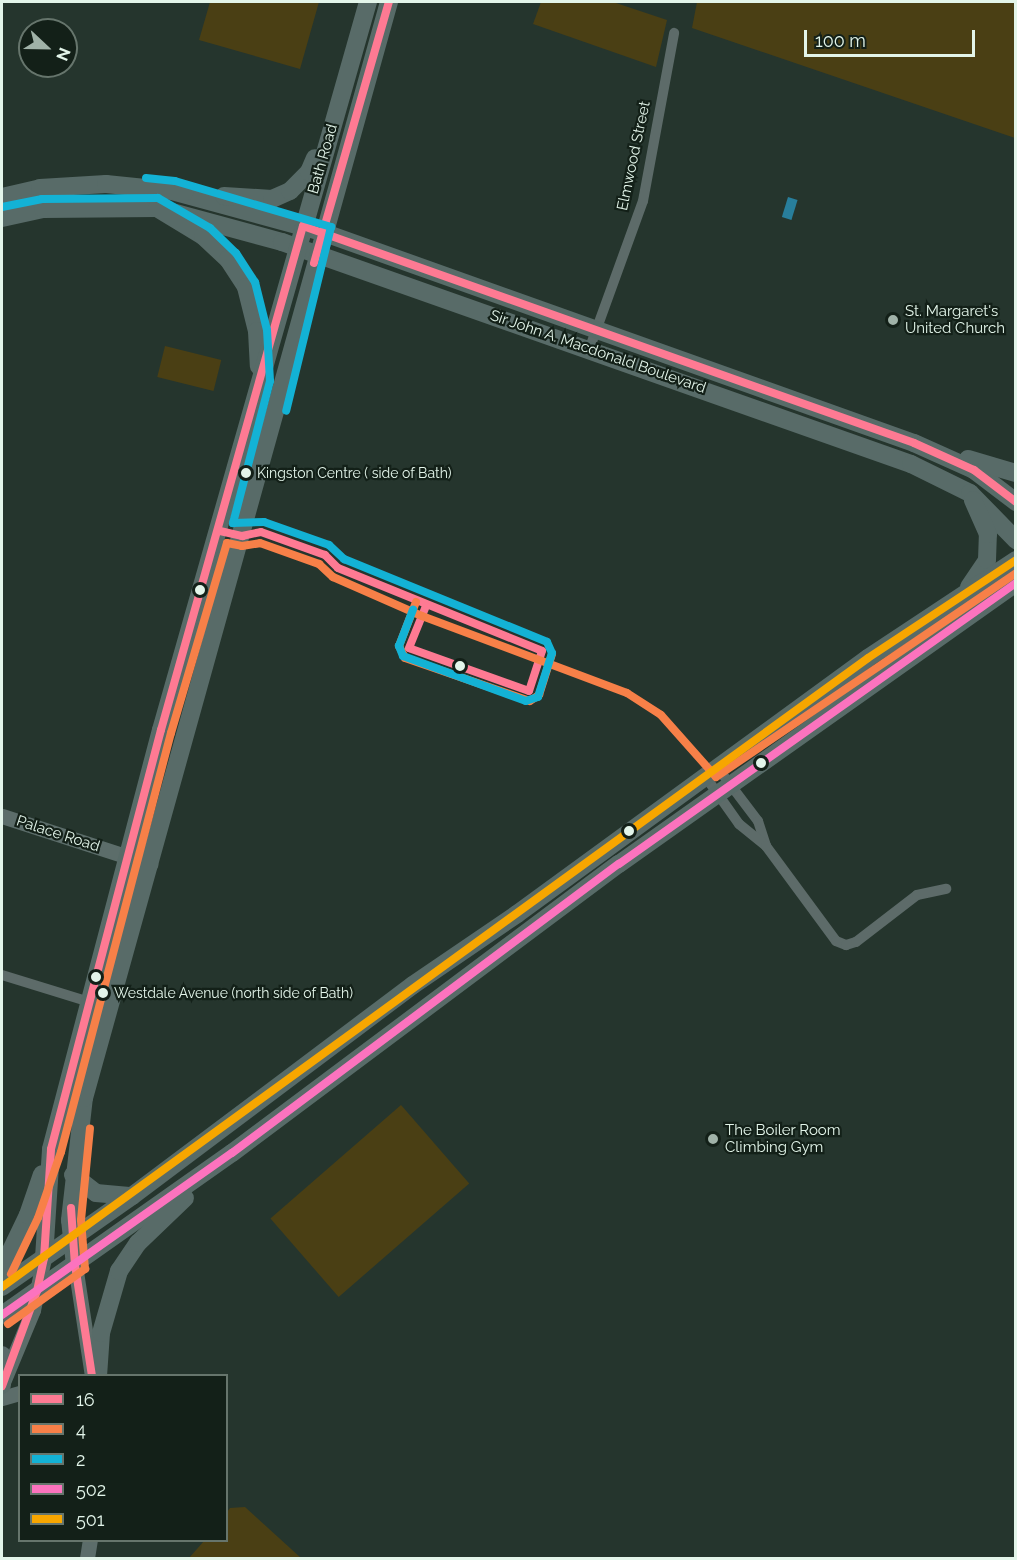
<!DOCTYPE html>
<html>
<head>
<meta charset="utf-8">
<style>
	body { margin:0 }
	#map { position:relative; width:1017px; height:1560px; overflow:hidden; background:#25352d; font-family:Raleway,sans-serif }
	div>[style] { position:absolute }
	.green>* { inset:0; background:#4a3f14; transform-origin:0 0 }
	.water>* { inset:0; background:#287e9b; transform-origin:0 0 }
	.street>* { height:10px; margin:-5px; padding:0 5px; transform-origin:5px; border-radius:5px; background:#5d6b69 }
	.secondary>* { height:15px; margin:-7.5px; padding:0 7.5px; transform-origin:7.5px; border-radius:7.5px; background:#5c6d6a }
	.primary>* { height:18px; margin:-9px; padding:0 9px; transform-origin:9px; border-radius:9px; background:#586b68 }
	.bus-1>* { height:8px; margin:-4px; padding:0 4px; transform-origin:4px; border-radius:4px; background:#fe7a93 }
	.bus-2>* { height:8px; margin:-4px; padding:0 4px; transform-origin:4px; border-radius:4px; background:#f78048 }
	.bus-3>* { height:8px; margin:-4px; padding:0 4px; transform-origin:4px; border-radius:4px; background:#13b2d5 }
	.bus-4>* { height:8px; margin:-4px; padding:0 4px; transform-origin:4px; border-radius:4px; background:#fc73be }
	.bus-5>* { height:8px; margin:-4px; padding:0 4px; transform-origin:4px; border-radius:4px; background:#f7a600 }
	.dots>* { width:16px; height:16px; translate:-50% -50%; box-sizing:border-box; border:3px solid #132018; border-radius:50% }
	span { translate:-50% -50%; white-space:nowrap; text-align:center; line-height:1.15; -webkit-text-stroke:4.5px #132018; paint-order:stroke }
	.bus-label { font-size:14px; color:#e3f5ea }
	.left { translate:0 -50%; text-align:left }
	.street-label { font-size:15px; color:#e3f5ea }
	.poi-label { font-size:15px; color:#e3f5ea }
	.frame { position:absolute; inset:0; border:3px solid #e3f5ea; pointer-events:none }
	.legend { position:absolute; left:18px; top:1374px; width:210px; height:168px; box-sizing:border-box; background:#132018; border:2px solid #66756c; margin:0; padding:8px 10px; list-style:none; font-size:18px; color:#e3f5ea }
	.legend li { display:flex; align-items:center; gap:12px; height:30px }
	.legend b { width:30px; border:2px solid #66756c }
	.north { position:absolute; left:18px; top:18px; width:60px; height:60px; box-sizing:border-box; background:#132018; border:2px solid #66756c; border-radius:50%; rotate:112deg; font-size:16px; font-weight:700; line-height:24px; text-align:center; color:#e3f5ea }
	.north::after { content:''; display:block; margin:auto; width:21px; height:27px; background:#a0b2a8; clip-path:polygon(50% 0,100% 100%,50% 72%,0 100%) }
	.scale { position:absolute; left:804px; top:30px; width:171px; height:27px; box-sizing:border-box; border:3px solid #e3f5ea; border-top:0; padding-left:8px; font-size:18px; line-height:21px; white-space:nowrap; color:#e3f5ea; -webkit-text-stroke:4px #132018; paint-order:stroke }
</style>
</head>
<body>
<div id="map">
	<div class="green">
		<i style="clip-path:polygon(210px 2px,319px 2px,300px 69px,199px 40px)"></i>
		<i style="clip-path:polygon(541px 2px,613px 2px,667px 20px,656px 67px,533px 24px)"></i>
		<i style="clip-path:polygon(697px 2px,1015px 2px,1015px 138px,692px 28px)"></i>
		<i style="left:165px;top:346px;width:58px;height:32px;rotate:14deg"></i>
		<i style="left:401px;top:1105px;width:104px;height:173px;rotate:49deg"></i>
		<i style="clip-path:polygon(245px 1507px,301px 1558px,189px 1558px,204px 1541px,226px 1540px,227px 1512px,230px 1508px)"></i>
	</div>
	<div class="water">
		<i style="left:788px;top:197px;width:10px;height:21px;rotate:17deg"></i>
	</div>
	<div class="street">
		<i style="left:589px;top:350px;width:158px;rotate:-70.1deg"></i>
		<i style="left:643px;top:201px;width:171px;rotate:-79.5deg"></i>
		<i style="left:717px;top:767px;width:68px;rotate:52.8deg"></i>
		<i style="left:758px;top:821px;width:26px;rotate:72deg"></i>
		<i style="left:705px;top:776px;width:59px;rotate:54.7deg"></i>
		<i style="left:739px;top:824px;width:35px;rotate:39deg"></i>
		<i style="left:766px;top:846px;width:118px;rotate:53.6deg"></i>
		<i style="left:836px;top:941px;width:11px;rotate:22deg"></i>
		<i style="left:846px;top:945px;width:10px;rotate:-17deg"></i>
		<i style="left:856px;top:942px;width:77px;rotate:-37.6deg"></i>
		<i style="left:917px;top:895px;width:30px;rotate:-12deg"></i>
		<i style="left:2px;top:975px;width:112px;rotate:17.1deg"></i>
	</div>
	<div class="secondary">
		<i style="left:2px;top:816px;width:156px;rotate:18deg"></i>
		<i style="left:75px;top:1265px;width:112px;rotate:81.3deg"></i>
		<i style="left:4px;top:1380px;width:76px;rotate:-67.5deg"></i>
		<i style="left:33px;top:1310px;width:53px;rotate:-78.1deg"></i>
		<i style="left:2px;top:1398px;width:19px;rotate:-16deg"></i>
		<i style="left:87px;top:1558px;width:18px;rotate:-81deg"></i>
	</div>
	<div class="primary">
		<i style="left:172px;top:191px;width:156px;rotate:15.3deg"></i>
		<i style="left:322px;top:232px;width:628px;rotate:19.62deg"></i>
		<i style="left:914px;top:443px;width:66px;rotate:24.2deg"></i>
		<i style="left:974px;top:470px;width:53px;rotate:37.3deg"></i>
		<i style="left:224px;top:196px;width:48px;rotate:3.6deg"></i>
		<i style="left:272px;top:199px;width:20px;rotate:-24deg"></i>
		<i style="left:290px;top:191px;width:27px;rotate:-45deg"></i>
		<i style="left:309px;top:172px;width:15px;rotate:-67deg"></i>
		<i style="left:2px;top:197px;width:39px;rotate:-13deg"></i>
		<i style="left:40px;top:188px;width:66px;rotate:-3.5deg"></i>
		<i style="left:106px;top:184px;width:79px;rotate:5.8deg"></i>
		<i style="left:157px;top:208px;width:130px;rotate:15.2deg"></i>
		<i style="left:282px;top:242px;width:667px;rotate:19.44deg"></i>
		<i style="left:911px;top:464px;width:66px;rotate:26.2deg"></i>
		<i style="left:970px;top:493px;width:66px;rotate:45.6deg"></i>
		<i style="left:2px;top:218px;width:42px;rotate:-12.4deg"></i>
		<i style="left:43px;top:209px;width:114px;rotate:-0.5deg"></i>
		<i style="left:157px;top:208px;width:54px;rotate:31.3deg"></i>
		<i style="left:203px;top:236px;width:34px;rotate:43deg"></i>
		<i style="left:228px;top:259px;width:33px;rotate:57deg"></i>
		<i style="left:246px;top:287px;width:45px;rotate:76deg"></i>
		<i style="left:257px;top:331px;width:35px;rotate:87deg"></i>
		<i style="left:968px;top:459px;width:50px;rotate:16.3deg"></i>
		<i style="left:969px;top:587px;width:32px;rotate:-56deg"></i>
		<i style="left:987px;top:560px;width:26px;rotate:-88deg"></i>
		<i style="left:988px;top:534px;width:37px;rotate:-114deg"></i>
		<i style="left:73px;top:1175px;width:29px;rotate:38deg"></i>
		<i style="left:96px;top:1193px;width:36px;rotate:5deg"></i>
		<i style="left:44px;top:1258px;width:109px;rotate:-86.3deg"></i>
		<i style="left:51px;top:1149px;width:433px;rotate:-75.3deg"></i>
		<i style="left:161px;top:730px;width:757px;rotate:-74.13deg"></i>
		<i style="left:75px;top:1265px;width:45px;rotate:-96.3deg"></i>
		<i style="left:70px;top:1220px;width:123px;rotate:-83.5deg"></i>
		<i style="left:84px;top:1098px;width:1138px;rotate:-74.45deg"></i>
		<i style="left:2px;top:1269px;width:60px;rotate:-64.3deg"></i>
		<i style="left:28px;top:1215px;width:43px;rotate:-71.1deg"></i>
		<i style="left:2px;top:1287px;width:159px;rotate:-35deg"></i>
		<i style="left:132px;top:1196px;width:351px;rotate:-36.9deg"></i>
		<i style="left:413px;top:985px;width:126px;rotate:-34.3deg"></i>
		<i style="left:517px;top:914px;width:434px;rotate:-36.1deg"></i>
		<i style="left:868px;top:658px;width:178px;rotate:-33.5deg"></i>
		<i style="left:2px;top:1315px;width:281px;rotate:-35.2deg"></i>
		<i style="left:232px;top:1153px;width:483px;rotate:-36.8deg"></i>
		<i style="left:619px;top:864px;width:486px;rotate:-35.3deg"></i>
		<i style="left:2px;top:1355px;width:30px;rotate:90deg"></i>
		<i style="left:98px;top:1376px;width:43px;rotate:-86deg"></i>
		<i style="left:101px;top:1333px;width:65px;rotate:-73.8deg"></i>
		<i style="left:119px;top:1271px;width:34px;rotate:-56deg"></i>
		<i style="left:138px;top:1243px;width:65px;rotate:-43.8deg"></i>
	</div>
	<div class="bus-1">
		<i style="left:314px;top:263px;width:272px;rotate:-74deg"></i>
		<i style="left:220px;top:531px;width:23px;rotate:13deg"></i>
		<i style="left:242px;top:536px;width:19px;rotate:-12deg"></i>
		<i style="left:261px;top:532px;width:68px;rotate:19.8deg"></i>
		<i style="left:325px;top:555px;width:18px;rotate:45deg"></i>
		<i style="left:338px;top:568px;width:220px;rotate:22.1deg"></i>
		<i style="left:542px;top:651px;width:42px;rotate:108deg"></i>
		<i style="left:529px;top:691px;width:127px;rotate:-160.3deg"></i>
		<i style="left:409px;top:648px;width:45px;rotate:-68deg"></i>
		<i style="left:71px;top:1208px;width:57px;rotate:86deg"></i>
		<i style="left:75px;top:1265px;width:112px;rotate:81.3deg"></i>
		<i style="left:2px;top:1386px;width:101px;rotate:-69.8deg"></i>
		<i style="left:37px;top:1291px;width:34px;rotate:-78deg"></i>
		<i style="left:44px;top:1258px;width:109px;rotate:-86.3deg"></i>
		<i style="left:51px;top:1149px;width:433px;rotate:-75.3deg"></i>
		<i style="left:161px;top:730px;width:524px;rotate:-74.27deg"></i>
		<i style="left:303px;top:226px;width:648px;rotate:19.55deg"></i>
		<i style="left:914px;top:443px;width:66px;rotate:24.2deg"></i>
		<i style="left:974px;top:470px;width:53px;rotate:37.3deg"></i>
	</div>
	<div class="bus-2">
		<i style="left:416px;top:602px;width:47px;rotate:111.1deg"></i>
		<i style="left:399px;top:646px;width:13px;rotate:63deg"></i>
		<i style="left:405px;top:658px;width:132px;rotate:19deg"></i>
		<i style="left:530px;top:701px;width:11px;rotate:-34deg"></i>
		<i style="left:539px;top:695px;width:43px;rotate:-72.4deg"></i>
		<i style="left:11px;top:1274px;width:62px;rotate:-64.3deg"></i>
		<i style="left:38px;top:1218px;width:70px;rotate:-70.8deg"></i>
		<i style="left:61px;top:1152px;width:433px;rotate:-75.3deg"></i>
		<i style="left:171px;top:733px;width:198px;rotate:-73.6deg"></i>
		<i style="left:227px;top:543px;width:15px;rotate:11deg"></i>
		<i style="left:242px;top:546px;width:18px;rotate:-9deg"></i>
		<i style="left:260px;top:543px;width:63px;rotate:19.6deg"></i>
		<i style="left:319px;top:564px;width:19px;rotate:43deg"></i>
		<i style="left:333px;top:577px;width:97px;rotate:23.7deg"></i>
		<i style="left:422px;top:616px;width:219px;rotate:20.6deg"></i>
		<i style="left:627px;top:693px;width:40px;rotate:32.9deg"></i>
		<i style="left:661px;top:715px;width:83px;rotate:48.4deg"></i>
		<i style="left:716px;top:777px;width:363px;rotate:-34.2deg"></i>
		<i style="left:8px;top:1324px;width:95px;rotate:-35.5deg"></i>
		<i style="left:85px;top:1269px;width:49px;rotate:-94.7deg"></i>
		<i style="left:81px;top:1220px;width:92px;rotate:-84.4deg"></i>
	</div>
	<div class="bus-3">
		<i style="left:146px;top:178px;width:29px;rotate:6deg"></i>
		<i style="left:175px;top:181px;width:163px;rotate:16.4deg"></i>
		<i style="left:331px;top:227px;width:189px;rotate:103.7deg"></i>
		<i style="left:2px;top:207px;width:41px;rotate:-11.3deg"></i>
		<i style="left:42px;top:199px;width:116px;rotate:-0.5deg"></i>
		<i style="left:158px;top:198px;width:60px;rotate:30deg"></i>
		<i style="left:210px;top:228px;width:36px;rotate:44deg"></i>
		<i style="left:236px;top:253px;width:35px;rotate:57deg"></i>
		<i style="left:255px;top:282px;width:49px;rotate:76deg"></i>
		<i style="left:267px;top:330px;width:51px;rotate:86.6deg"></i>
		<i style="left:270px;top:381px;width:147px;rotate:104.6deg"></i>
		<i style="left:233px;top:523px;width:31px;rotate:-2deg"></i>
		<i style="left:264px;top:522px;width:69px;rotate:19.5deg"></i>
		<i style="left:329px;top:545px;width:21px;rotate:43deg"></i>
		<i style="left:344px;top:559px;width:219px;rotate:22.2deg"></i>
		<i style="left:547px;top:642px;width:12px;rotate:66deg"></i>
		<i style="left:552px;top:653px;width:46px;rotate:107.7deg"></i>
		<i style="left:538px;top:697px;width:13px;rotate:162deg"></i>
		<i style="left:526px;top:701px;width:131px;rotate:-159.9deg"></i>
		<i style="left:403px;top:656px;width:11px;rotate:-112deg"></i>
		<i style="left:399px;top:646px;width:39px;rotate:-69deg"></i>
	</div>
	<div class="bus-4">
		<i style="left:2px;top:1315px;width:281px;rotate:-35.2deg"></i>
		<i style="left:232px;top:1153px;width:483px;rotate:-36.8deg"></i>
		<i style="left:619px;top:864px;width:486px;rotate:-35.3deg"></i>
	</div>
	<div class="bus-5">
		<i style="left:2px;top:1287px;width:1070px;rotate:-35.99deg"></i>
		<i style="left:868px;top:658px;width:178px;rotate:-33.5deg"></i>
	</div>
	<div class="dots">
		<i style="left:893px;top:320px;background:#a0b2a8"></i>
		<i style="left:246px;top:473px;background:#e3f5ea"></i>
		<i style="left:200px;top:590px;background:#e3f5ea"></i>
		<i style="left:460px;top:666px;background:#e3f5ea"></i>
		<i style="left:761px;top:763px;background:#e3f5ea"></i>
		<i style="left:629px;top:831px;background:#e3f5ea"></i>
		<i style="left:96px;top:977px;background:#e3f5ea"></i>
		<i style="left:103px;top:993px;background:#e3f5ea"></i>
		<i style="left:713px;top:1139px;background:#a0b2a8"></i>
	</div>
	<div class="bus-label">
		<span class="left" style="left:257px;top:473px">Kingston Centre ( side of Bath)</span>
		<span class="left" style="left:114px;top:993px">Westdale Avenue (north side of Bath)</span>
	</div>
	<div class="street-label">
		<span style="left:634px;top:156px;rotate:-78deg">Elmwood Street</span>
		<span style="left:323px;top:159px;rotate:-74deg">Bath Road</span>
		<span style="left:598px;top:352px;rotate:19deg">Sir John A. Macdonald Boulevard</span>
		<span style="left:58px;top:834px;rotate:18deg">Palace Road</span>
	</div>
	<div class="poi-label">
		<span class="left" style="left:905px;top:320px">St. Margaret's<br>United Church</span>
		<span class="left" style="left:725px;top:1139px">The Boiler Room<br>Climbing Gym</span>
	</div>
	<div class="frame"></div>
	<ul class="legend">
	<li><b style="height:8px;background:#fe7a93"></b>16</li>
	<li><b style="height:8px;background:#f78048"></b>4</li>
	<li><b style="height:8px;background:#13b2d5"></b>2</li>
	<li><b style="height:8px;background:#fc73be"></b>502</li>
	<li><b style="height:8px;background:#f7a600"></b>501</li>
	</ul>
	<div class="north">N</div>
	<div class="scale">100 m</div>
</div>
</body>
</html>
